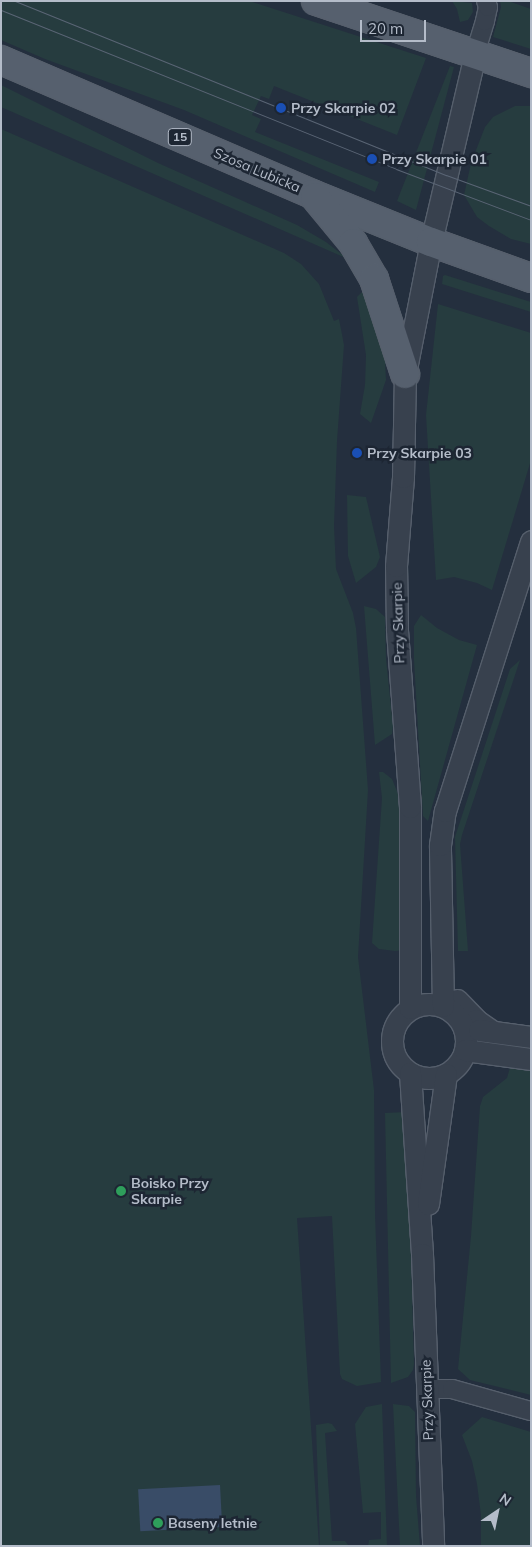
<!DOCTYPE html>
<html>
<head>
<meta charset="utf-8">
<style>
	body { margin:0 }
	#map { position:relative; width:532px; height:1547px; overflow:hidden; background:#242f3e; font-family:Mulish,sans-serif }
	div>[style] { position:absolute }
	.green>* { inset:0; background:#263c3f }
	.water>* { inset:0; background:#394c67; transform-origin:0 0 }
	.roads { filter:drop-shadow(1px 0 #565f6c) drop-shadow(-1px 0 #565f6c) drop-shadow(0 1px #565f6c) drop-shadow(0 -1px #565f6c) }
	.minor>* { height:18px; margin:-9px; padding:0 9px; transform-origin:9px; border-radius:9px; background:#38414e }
	.tertiary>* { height:21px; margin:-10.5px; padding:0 10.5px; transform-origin:10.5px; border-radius:10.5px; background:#38414e }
	.tertiary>.ring { margin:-10.5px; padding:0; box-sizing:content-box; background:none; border:21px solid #38414e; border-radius:50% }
	.primary>* { height:28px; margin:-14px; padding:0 14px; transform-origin:14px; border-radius:14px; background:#56606e }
	.tram>* { height:1px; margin:-0.5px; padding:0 0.5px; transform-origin:0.5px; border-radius:0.5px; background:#5a6575 }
	.dots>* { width:14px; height:14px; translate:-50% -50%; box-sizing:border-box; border:2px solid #1d2633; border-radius:50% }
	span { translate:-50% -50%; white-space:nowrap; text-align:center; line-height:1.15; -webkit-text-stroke:5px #1d2633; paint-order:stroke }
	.shield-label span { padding:1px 4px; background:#1d2633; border:1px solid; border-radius:4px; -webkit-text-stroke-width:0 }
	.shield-label { font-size:12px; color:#b4bcc9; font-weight:700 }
	.poi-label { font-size:14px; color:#b4bcc9; font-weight:700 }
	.left { translate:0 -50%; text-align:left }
	.street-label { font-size:14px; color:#b4bcc9 }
	.frame { position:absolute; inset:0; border:2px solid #b4bcc9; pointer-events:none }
	.north { position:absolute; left:472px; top:1487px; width:50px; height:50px; -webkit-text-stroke:4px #1d2633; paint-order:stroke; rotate:34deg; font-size:14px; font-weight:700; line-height:20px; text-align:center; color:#b4bcc9 }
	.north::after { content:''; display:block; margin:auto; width:18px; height:22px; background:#b4bcc9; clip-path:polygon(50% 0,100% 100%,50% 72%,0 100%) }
	.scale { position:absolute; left:360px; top:20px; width:66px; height:22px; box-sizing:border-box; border:2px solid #b4bcc9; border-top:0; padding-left:6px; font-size:15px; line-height:18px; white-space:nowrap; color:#b4bcc9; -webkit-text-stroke:4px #1d2633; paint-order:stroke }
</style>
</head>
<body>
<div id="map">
	<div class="green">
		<i style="clip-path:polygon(1px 1px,249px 1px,426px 58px,397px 135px,274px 86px,269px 99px,261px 96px,252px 115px,261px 119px,255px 132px,379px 182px,375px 192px,184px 110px,45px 59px,1px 40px)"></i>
		<i style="clip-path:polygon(452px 1px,472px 3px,473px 12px,468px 20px,460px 22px,457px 9px)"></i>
		<i style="clip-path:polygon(500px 1px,508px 1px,531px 9px,531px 49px,493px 37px,501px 7px)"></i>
		<i style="clip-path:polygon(450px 66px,454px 67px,416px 210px,397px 201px)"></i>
		<i style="clip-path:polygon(1px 85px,158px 163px,297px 225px,326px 242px,348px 259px,1px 107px)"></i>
		<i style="clip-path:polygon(515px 106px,531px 106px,531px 244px,511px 239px,489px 226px,477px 217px,464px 195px,471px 163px,485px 127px,493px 117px)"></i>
		<i style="clip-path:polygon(1px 129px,284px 253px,301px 264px,319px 284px,334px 321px,339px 319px,344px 345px,337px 441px,334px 526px,336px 569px,353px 613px,356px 628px,368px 790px,358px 957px,374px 1090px,375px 1214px,381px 1382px,357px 1386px,342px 1379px,340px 1374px,332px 1216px,297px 1218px,319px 1546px,1px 1546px)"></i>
		<i style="clip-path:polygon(445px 275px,531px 302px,531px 312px,442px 284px,443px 276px)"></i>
		<i style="clip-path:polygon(365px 289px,385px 361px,386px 380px,371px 423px,360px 414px,365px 385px,366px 355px,357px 297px)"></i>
		<i style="clip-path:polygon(438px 304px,531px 333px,531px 460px,492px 590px,477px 583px,454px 577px,436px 580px,426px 415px)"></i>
		<i style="clip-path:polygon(347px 495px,366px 497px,380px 557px,376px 567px,356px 583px,348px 556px)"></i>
		<i style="clip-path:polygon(364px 606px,376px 609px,385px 617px,386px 659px,393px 726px,392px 734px,375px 745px)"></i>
		<i style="clip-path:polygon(421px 615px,437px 628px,459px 640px,477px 645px,428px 821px,423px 816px,414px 660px,414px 626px)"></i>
		<i style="clip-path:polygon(520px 660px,462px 835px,460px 844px,468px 951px,458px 951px,455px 837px,510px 669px)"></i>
		<i style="clip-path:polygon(379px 772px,383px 772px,392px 779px,399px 796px,404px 950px,395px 951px,379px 949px,372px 943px,382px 798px)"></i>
		<i style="clip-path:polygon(511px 1064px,531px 1067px,531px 1395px,470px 1380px,458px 1369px,471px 1236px,480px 1106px,483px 1097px,507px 1078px)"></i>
		<i style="clip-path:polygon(407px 1112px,414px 1364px,413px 1370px,408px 1377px,391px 1383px,385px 1113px)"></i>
		<i style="clip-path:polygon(382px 1404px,387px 1546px,368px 1546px,369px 1540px,381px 1539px,381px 1512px,363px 1513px,355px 1424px,366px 1407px)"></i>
		<i style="clip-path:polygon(393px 1404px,409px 1406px,415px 1412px,416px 1496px,420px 1546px,400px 1546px)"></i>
		<i style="clip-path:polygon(482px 1417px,531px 1432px,531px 1546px,481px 1546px,481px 1515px,477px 1484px,472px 1461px,462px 1435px)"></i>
		<i style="clip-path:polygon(328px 1423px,332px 1424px,337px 1431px,325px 1433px,332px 1541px,345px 1541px,349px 1546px,320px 1546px,316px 1425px)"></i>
	</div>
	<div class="water">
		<i style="left:220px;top:1485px;width:42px;height:82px;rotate:87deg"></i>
	</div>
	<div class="roads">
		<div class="minor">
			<i style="left:475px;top:54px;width:34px;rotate:-73deg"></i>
			<i style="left:485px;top:21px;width:14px;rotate:-78deg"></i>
			<i style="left:488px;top:7px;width:6px;rotate:-108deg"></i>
			<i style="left:427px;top:1389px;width:25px"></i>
			<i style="left:452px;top:1389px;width:82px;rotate:15.6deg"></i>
		</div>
		<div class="tertiary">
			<i style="left:457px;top:1000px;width:28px;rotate:46deg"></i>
			<i style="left:476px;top:1020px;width:19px;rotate:35deg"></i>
			<i class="ring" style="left:392px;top:1004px;width:53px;height:53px"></i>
			<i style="left:443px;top:1006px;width:161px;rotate:-91.1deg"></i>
			<i style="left:440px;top:845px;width:34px;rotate:-82deg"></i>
			<i style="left:445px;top:811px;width:283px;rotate:-72.3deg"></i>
			<i style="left:410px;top:1008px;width:201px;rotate:-90deg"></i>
			<i style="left:410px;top:807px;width:179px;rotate:-94.2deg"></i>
			<i style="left:397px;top:628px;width:62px;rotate:-90.9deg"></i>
			<i style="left:396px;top:566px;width:89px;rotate:-85.5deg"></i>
			<i style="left:403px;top:477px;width:103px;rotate:-88.9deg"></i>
			<i style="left:405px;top:374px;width:135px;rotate:-78.9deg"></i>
			<i style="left:431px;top:242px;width:193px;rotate:-76.8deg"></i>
			<i style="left:479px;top:1030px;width:52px;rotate:7.7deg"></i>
			<i style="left:465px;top:1050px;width:67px;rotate:7.8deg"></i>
			<i style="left:410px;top:1073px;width:181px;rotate:86.2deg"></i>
			<i style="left:422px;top:1254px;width:292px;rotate:87.8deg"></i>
			<i style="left:428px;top:1204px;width:131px;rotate:-82.1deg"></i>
		</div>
		<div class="primary">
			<i style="left:316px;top:1px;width:227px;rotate:18.5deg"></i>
			<i style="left:1px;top:60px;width:339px;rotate:23.3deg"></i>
			<i style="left:312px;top:194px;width:128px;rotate:22deg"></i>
			<i style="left:431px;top:242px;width:106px;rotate:19.8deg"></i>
			<i style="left:315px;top:197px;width:60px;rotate:50.4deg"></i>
			<i style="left:353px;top:243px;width:42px;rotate:59.7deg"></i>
			<i style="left:374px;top:279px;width:100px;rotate:71.9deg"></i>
		</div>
	</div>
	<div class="tram">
		<i style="left:15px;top:1px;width:465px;rotate:22deg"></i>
		<i style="left:446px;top:175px;width:90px;rotate:20deg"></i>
		<i style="left:1px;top:10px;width:426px;rotate:21.9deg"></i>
		<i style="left:396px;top:169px;width:144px;rotate:20.7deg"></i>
	</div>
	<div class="dots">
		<i style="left:281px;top:108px;background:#1a4fb4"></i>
		<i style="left:372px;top:159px;background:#1a4fb4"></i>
		<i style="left:357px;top:453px;background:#1a4fb4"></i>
		<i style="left:121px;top:1191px;background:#2e9e5b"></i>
		<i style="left:158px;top:1523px;background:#2e9e5b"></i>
	</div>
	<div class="shield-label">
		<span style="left:180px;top:137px">15</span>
	</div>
	<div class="poi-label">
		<span class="left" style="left:291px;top:108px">Przy Skarpie 02</span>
		<span class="left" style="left:382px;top:159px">Przy Skarpie 01</span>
		<span class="left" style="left:367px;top:453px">Przy Skarpie 03</span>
		<span class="left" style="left:131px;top:1191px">Boisko Przy<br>Skarpie</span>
		<span class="left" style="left:168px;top:1523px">Baseny letnie</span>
	</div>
	<div class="street-label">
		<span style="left:257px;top:170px;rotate:23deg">Szosa Lubicka</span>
		<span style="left:398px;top:623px;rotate:-92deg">Przy Skarpie</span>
		<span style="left:427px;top:1400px;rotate:-92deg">Przy Skarpie</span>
	</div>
	<div class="frame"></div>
	<div class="north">N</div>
	<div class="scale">20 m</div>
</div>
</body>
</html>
